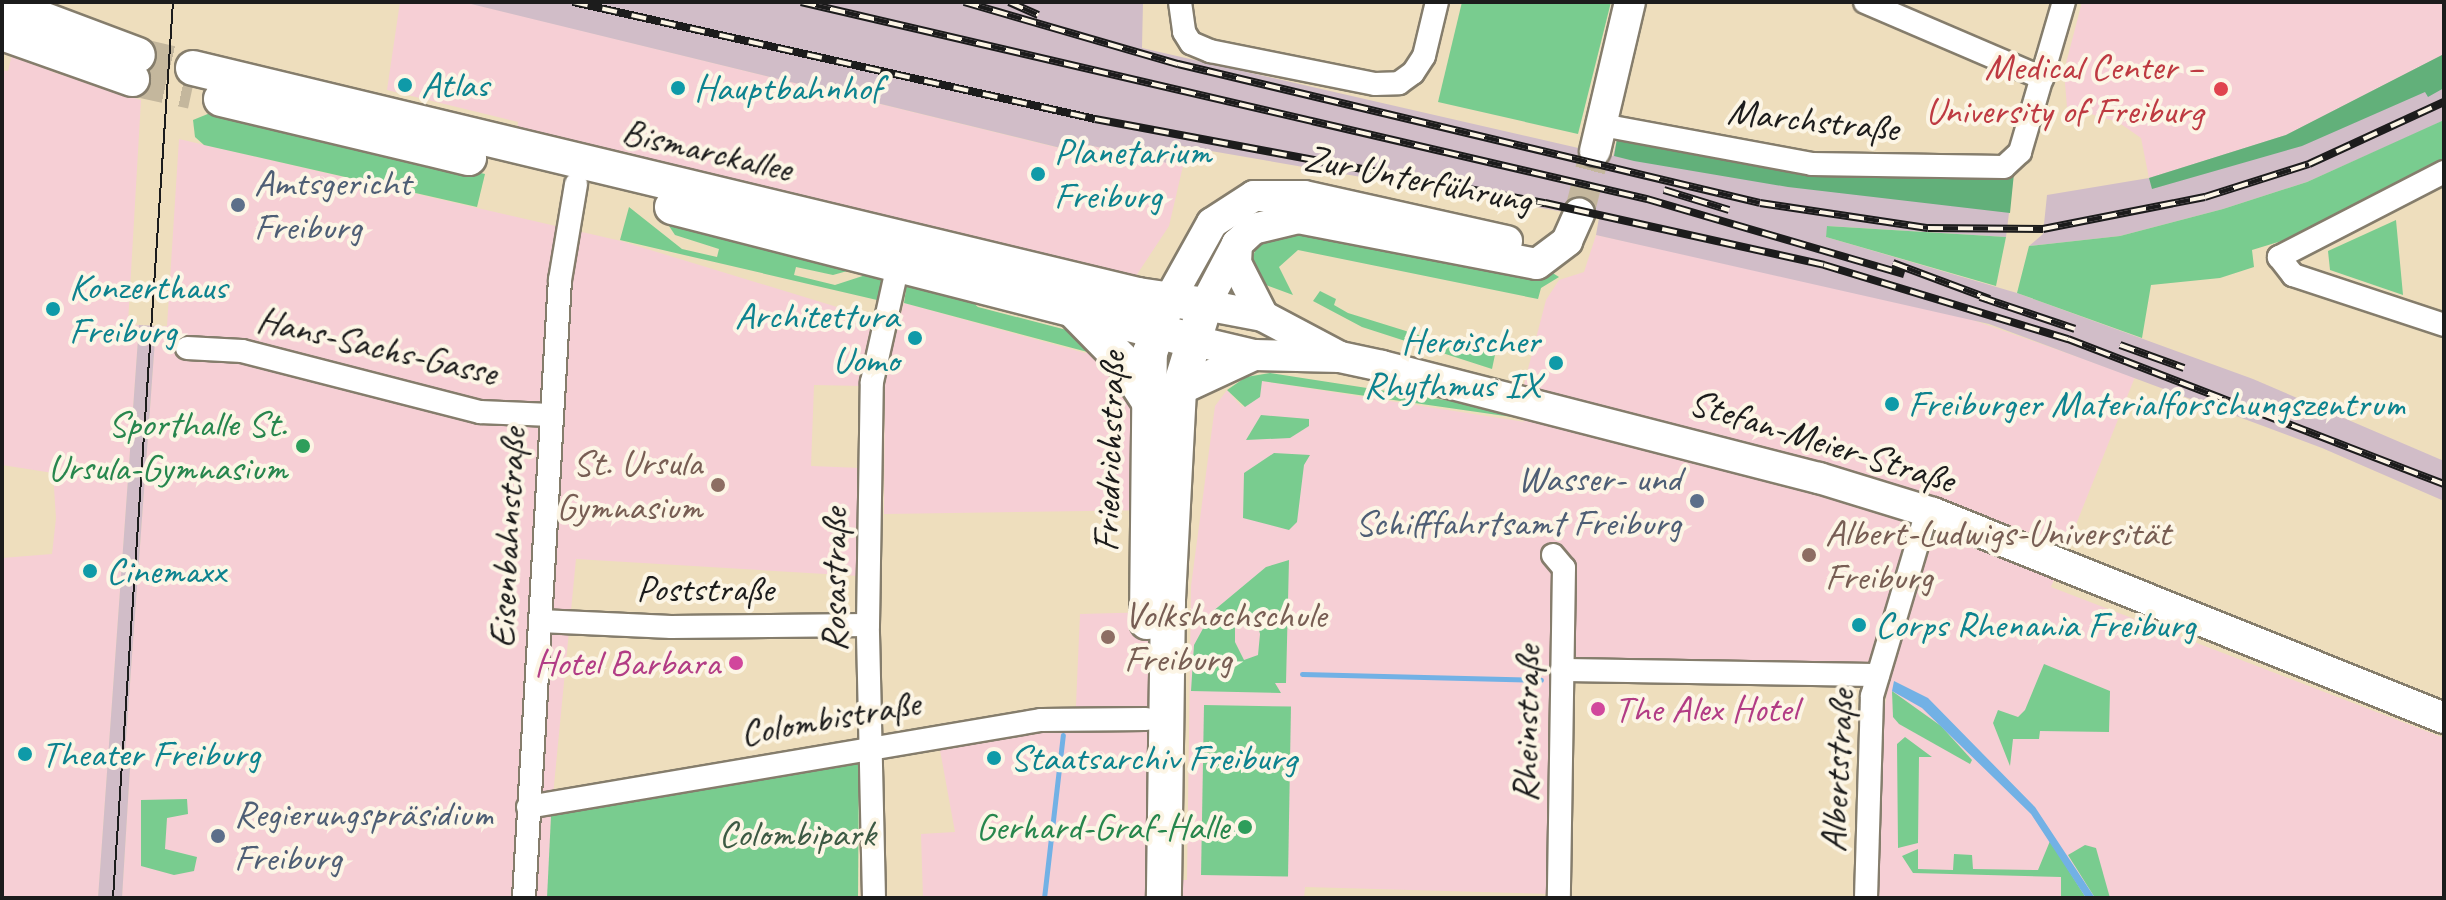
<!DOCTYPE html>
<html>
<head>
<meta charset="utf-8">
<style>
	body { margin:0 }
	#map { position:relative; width:2446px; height:900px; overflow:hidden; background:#eedebd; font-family:Caveat,sans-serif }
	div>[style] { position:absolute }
	.built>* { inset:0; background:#f6cfd5 }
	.industrial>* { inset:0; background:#d1bdc8 }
	.green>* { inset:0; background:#79cc8f; transform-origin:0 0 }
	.forest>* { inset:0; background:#62b07a }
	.water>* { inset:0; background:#72b1e5 }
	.stream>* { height:5px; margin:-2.5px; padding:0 2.5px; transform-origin:2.5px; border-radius:2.5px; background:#72b1e5 }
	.secondary-tunnel>* { height:30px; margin-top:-15px; transform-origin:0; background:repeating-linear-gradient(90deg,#c4b79d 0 30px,transparent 0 45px) }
	.primary-tunnel>* { height:34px; margin-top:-17px; transform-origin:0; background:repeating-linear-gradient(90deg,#c4b79d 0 34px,transparent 0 51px) }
	.roads { filter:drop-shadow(2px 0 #857d6c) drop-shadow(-2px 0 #857d6c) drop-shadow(0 2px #857d6c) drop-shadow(0 -2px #857d6c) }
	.street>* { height:22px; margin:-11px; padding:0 11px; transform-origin:11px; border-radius:11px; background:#fff }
	.secondary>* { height:30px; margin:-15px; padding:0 15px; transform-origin:15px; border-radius:15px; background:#fff }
	.primary>* { height:34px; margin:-17px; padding:0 17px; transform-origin:17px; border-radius:17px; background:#fff }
	.tram>* { height:2px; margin:-1px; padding:0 1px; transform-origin:1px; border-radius:1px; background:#1c1c1c }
	.rail>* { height:8px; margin-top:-4px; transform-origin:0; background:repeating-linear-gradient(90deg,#fcf5e5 0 15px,#1c1c1c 0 30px); box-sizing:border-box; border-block:2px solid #1c1c1c }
	.dots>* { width:22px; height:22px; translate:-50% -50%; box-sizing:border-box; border:4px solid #fcf5e5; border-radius:50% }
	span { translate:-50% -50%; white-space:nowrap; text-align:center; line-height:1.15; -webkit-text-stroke:8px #fcf5e5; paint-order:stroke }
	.health-label { font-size:38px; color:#be3a42 }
	.right { translate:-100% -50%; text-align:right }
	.culture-label { font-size:38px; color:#0d838f }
	.left { translate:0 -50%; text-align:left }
	.street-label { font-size:38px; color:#1c1c1c }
	.service-label { font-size:38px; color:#4e5e75 }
	.leisure-label { font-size:38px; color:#27864d }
	.education-label { font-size:38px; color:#785e54 }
	.hotel-label { font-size:38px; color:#b23c85 }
	.park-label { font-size:38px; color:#3d5a44 }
	.frame { position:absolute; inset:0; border:4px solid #1c1c1c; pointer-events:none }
</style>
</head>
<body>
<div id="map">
	<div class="built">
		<i style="clip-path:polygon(400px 2px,473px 4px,1080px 153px,1083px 144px,1183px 166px,1169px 226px,1136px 276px,517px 131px,518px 122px,387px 90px)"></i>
		<i style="clip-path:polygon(2082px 2px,2444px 2px,2444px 54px,2286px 135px,2149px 178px,2141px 138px,2118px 122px,2067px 107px,2064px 71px)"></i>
		<i style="clip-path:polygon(13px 50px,53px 72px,141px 100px,128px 324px,139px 325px,98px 898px,2px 898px,2px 558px,52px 554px,56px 518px,53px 473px,2px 465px,2px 70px,8px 71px)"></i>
		<i style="clip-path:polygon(179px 139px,621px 241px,873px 318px,862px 386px,814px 385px,811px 466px,861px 468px,859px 576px,576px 559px,551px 816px,549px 898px,122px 898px,130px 768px,124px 767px,156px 326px,167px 326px)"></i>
		<i style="clip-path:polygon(1596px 235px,1947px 311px,2135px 377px,2051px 587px,2444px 738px,2444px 898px,1876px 898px,1880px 738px,1890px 673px,1870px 664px,1555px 659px,1551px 894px,1305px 887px,1304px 898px,1155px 898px,1155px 879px,1187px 880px,1191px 586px,1215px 406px,1227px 390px,1242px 407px,1255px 399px,1262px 381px,1525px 422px,1516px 415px,1546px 300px,1559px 280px,1584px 272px)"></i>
		<i style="clip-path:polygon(904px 303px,1085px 353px,1098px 351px,1120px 389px,1157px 386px,1156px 510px,884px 514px,885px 367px)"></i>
		<i style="clip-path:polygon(1155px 612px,1151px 898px,923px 898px,921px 834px,955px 832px,940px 750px,1075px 727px,1080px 614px)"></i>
	</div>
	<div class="industrial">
		<i style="clip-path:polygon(463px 2px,1143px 2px,1142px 48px,1613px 156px,1617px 139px,1812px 175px,2014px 173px,2006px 237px,1828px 226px,1826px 237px,2017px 293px,2253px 379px,2444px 461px,2444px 501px,2322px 448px,1989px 324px,1596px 235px,1599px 218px,1182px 146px,1167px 163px,1084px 144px,1081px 153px)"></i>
		<i style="clip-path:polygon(2444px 54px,2444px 120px,2430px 127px,2307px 182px,2223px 209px,2120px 236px,2029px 246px,2043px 234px,2047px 195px,2149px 178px,2286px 135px)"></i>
		<i style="clip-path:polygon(139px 325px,156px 326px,124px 766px,130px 768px,122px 898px,98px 898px)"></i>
	</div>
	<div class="green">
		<i style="clip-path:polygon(1462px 2px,1611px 2px,1578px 134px,1438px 102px)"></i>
		<i style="clip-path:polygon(215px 111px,485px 174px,477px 207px,204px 145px,195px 137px,193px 120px)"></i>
		<i style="clip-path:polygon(2444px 120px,2444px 163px,2317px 230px,2252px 250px,2254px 267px,2220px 278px,2151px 285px,2142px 338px,2017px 293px,2029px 246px,2120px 236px,2223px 209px,2307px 182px)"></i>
		<i style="clip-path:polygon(629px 207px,682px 249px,717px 257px,719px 249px,675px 235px,661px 214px,858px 268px,833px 275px,796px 267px,794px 275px,835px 285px,878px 271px,885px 276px,885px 297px,877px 300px,620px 240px)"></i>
		<i style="clip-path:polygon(2396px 220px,2403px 295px,2330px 270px,2328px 251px)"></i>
		<i style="clip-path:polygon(1827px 226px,2006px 237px,1996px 286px,1826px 237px)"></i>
		<i style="clip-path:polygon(1298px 233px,1539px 274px,1551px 272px,1559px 277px,1541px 288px,1538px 299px,1298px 250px,1279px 267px,1293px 295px,1252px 280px,1251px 260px,1257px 247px,1266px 238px)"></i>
		<i style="clip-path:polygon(907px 282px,954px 287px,978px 307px,1082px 334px,1095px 354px,904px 303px)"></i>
		<i style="clip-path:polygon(1320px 291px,1336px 299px,1334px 305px,1348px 313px,1480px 354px,1485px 338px,1490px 340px,1496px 350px,1492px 369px,1362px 327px,1313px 301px)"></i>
		<i style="clip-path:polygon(1270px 373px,1464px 403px,1526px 419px,1262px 381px,1260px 397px,1245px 407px,1227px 390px,1246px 377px)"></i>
		<i style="clip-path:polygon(1261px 415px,1309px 419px,1309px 426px,1290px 438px,1246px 440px)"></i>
		<i style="clip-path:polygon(1274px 453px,1310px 455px,1304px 465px,1297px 522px,1289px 530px,1243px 518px,1244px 473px)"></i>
		<i style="clip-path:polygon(evenodd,1289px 560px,1286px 683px,1275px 683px,1281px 693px,1191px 691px,1194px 645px,1212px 612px,1266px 567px,1289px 560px,1255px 614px,1260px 634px,1258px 655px,1244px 660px,1235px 642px,1235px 620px,1255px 614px)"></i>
		<i style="clip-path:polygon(2044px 664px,2110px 691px,2109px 732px,2040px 731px,2039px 739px,2013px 739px,2010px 766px,1993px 723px,1998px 710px,2018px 717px,2025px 710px)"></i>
		<i style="clip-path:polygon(1892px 691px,1941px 726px,1972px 760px,1970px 764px,1899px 724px,1893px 717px)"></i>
		<i style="left:1204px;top:705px;width:87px;height:170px;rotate:1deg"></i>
		<i style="clip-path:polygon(1905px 737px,1932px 757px,1919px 757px,1918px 843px,1898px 848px,1897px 744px)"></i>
		<i style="clip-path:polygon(859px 758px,858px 898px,547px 898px,551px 816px)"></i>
		<i style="clip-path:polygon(187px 799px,188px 814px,167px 818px,165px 849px,197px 857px,194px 871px,174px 875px,141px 866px,141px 800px)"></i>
		<i style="clip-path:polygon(2050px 841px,2086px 898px,2061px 898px,2061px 877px,1913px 873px,1902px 856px,1918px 849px,1918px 869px,1953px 870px,1954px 854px,1972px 855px,1973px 869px,2038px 870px)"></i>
		<i style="clip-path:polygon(2085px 845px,2096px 848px,2110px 898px,2095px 898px,2068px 855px)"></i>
	</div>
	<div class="forest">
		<i style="clip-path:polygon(2444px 54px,2444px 88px,2428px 97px,2425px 92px,2302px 146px,2152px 189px,2149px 178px,2286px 135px)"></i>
		<i style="clip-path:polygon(1617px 139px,1812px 175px,2014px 173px,2010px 213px,1788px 187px,1634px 161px,1614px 156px)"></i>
	</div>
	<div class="water">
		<i style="clip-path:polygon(1894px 681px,1928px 698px,2035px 807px,2095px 898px,2086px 898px,2031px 814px,1922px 708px,1892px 691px)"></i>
	</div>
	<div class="stream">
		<i style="left:1302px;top:674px;width:239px;rotate:1.4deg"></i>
		<i style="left:1044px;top:898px;width:164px;rotate:-83.4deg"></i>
	</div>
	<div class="secondary-tunnel">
		<i style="left:1579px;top:214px;width:65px;rotate:-75.7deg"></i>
	</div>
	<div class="primary-tunnel">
		<i style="left:138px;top:55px;width:57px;rotate:13.3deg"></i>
		<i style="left:132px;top:79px;width:61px;rotate:12.2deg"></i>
	</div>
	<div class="roads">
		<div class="street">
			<i style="left:1180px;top:2px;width:30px;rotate:82deg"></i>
			<i style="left:1184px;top:32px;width:13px;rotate:58deg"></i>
			<i style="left:1191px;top:43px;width:21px;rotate:23deg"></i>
			<i style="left:1210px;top:51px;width:168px;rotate:11.3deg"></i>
			<i style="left:1375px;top:84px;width:24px;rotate:-2deg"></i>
			<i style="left:1399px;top:83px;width:17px;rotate:-36deg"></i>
			<i style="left:1413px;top:73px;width:20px;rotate:-57deg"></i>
			<i style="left:1424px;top:56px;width:56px;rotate:-76.5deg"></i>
			<i style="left:1865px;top:2px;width:193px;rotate:23.2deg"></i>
			<i style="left:1602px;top:125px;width:214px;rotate:10.5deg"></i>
			<i style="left:1812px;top:164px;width:192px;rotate:0.9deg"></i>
			<i style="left:2004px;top:167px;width:22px;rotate:-43deg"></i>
			<i style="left:2020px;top:152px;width:156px;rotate:-73.7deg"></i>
			<i style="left:2444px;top:172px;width:186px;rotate:152.7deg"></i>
			<i style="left:2279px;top:257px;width:23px;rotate:52deg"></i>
			<i style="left:2293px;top:275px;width:159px;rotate:18.3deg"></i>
			<i style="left:187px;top:348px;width:55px;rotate:3.1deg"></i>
			<i style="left:242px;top:351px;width:246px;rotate:14.4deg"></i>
			<i style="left:480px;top:412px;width:71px;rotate:2.4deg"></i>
			<i style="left:1553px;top:555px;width:17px;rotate:50deg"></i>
			<i style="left:1564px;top:568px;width:330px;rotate:90.9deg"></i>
			<i style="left:540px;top:621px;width:131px;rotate:2.6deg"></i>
			<i style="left:671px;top:627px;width:197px;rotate:-0.6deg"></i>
			<i style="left:1562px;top:670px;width:316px;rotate:0.9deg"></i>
			<i style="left:528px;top:807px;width:520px;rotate:-9.63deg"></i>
			<i style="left:1041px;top:720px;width:105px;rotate:-0.5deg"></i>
			<i style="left:524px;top:898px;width:619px;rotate:-86.67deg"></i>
			<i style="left:560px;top:280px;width:97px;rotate:-80.5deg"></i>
			<i style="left:874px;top:898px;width:273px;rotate:-91.3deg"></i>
			<i style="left:868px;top:625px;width:243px;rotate:-89.1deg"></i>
			<i style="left:872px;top:382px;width:120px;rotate:-77.5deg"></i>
			<i style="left:1866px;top:898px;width:202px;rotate:-88.3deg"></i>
			<i style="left:1872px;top:696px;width:193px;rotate:-73.4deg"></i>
		</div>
		<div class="secondary">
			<i style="left:1595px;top:151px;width:153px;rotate:-76.8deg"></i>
			<i style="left:1237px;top:244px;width:19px;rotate:93deg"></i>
			<i style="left:1236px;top:263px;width:59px;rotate:63deg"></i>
			<i style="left:1169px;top:300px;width:88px;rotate:-60.8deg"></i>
			<i style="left:1212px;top:223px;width:50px;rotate:-32.7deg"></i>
			<i style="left:1254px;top:196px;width:50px"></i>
			<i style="left:1304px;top:196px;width:208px;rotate:12.5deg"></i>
			<i style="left:1191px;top:340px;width:65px;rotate:13.4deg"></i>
			<i style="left:1254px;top:355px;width:86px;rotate:1.3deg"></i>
			<i style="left:1340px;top:357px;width:43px;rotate:12.1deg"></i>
			<i style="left:1382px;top:366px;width:451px;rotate:14.4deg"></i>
			<i style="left:1819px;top:478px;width:119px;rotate:17.1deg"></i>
			<i style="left:1933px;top:513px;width:551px;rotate:21.86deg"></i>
			<i style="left:1340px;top:357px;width:87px;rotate:-152deg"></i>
			<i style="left:1263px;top:316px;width:59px;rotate:-169.3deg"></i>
			<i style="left:1205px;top:305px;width:69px;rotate:-62.3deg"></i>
			<i style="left:1237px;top:244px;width:22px;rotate:-43deg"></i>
			<i style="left:1253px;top:229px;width:46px;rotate:-13.7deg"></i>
			<i style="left:1298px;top:218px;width:243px;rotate:10.9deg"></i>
			<i style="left:1537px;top:264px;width:38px;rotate:-37deg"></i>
			<i style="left:1567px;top:241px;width:30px;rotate:-66deg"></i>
			<i style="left:1179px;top:390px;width:83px;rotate:-25deg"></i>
		</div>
		<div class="primary">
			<i style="left:2px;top:4px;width:145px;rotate:20.6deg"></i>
			<i style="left:2px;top:33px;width:138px;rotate:19.5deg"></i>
			<i style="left:193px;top:68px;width:972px;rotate:13.51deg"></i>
			<i style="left:1138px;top:295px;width:68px;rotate:8.5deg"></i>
			<i style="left:1205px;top:305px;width:89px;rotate:107deg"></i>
			<i style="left:1179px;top:390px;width:212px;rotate:93deg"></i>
			<i style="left:1168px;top:602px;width:296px;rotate:90.8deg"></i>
			<i style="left:221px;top:99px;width:255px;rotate:13.4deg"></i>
			<i style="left:672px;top:207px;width:536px;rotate:14.37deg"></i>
			<i style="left:1073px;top:310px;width:69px;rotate:45.6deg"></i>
			<i style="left:1121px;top:359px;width:51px;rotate:56.9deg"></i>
			<i style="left:1147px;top:622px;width:269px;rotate:-89.4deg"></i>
			<i style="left:1150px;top:353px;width:46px;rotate:-71.2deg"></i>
		</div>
	</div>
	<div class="tram">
		<i style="left:113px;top:898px;width:898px;rotate:-86.17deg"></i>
	</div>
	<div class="rail">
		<i style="left:573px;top:2px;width:535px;rotate:12.63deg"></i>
		<i style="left:1095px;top:119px;width:458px;rotate:10.6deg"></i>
		<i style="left:1545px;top:203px;width:286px;rotate:12.5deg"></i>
		<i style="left:1824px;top:265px;width:255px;rotate:16.9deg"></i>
		<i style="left:2068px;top:339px;width:403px;rotate:21.1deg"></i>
		<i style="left:801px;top:2px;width:869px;rotate:13.11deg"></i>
		<i style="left:1647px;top:199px;width:268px;rotate:16.3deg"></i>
		<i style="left:964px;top:2px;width:223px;rotate:16.2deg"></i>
		<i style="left:1178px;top:64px;width:598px;rotate:13.43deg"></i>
		<i style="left:1760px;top:203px;width:170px;rotate:8.5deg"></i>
		<i style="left:1928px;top:228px;width:115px;rotate:0.5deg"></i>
		<i style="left:2043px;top:229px;width:165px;rotate:-11.2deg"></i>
		<i style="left:2205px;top:197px;width:109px;rotate:-17.6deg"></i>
		<i style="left:2309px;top:164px;width:149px;rotate:-24.7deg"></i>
		<i style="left:1009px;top:2px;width:32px;rotate:24deg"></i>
		<i style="left:1664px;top:190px;width:68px;rotate:17.1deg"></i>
		<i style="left:1893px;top:263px;width:103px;rotate:20.4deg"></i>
		<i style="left:1980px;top:297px;width:100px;rotate:18.6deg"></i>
		<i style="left:2120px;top:345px;width:68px;rotate:19.8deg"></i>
	</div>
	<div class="dots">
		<i style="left:405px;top:85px;background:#0f9aa8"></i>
		<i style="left:678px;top:88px;background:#0f9aa8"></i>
		<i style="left:2221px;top:89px;background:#e0444e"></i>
		<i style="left:1038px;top:174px;background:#0f9aa8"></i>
		<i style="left:238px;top:205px;background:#5c6f8a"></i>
		<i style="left:53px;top:309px;background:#0f9aa8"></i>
		<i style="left:915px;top:338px;background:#0f9aa8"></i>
		<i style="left:1556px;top:363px;background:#0f9aa8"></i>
		<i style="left:1892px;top:404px;background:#0f9aa8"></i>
		<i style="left:303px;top:446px;background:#2e9e5b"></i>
		<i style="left:718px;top:485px;background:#8d6e63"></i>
		<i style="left:1697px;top:501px;background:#5c6f8a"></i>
		<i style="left:1809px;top:555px;background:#8d6e63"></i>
		<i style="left:90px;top:571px;background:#0f9aa8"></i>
		<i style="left:1859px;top:625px;background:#0f9aa8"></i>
		<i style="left:1108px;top:637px;background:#8d6e63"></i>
		<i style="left:736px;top:663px;background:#d1479c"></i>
		<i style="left:1598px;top:709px;background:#d1479c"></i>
		<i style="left:25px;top:754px;background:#0f9aa8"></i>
		<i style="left:994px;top:758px;background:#0f9aa8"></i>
		<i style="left:1245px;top:827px;background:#2e9e5b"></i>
		<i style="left:218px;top:836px;background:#5c6f8a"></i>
	</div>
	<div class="health-label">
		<span class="right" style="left:2203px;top:89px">Medical Center –<br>University of Freiburg</span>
	</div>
	<div class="culture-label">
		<span class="left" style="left:421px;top:85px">Atlas</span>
		<span class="left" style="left:694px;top:88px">Hauptbahnhof</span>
		<span class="left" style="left:1054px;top:174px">Planetarium<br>Freiburg</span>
		<span class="left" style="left:69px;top:309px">Konzerthaus<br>Freiburg</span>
		<span class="right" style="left:899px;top:338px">Architettura<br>Uomo</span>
		<span class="right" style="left:1540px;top:363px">Heroischer<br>Rhythmus IX</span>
		<span class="left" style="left:1908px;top:404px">Freiburger Materialforschungszentrum</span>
		<span class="left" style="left:106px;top:571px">Cinemaxx</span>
		<span class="left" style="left:1875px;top:625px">Corps Rhenania Freiburg</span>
		<span class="left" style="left:41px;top:754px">Theater Freiburg</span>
		<span class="left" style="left:1010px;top:758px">Staatsarchiv Freiburg</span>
	</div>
	<div class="street-label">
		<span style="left:1813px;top:120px;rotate:6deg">Marchstraße</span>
		<span style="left:707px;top:150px;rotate:13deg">Bismarckallee</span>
		<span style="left:1418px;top:179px;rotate:11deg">Zur Unterführung</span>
		<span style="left:377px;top:346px;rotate:13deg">Hans-Sachs-Gasse</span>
		<span style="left:1822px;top:441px;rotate:17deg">Stefan-Meier-Straße</span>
		<span style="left:1109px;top:452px;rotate:-88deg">Friedrichstraße</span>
		<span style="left:507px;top:538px;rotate:-87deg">Eisenbahnstraße</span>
		<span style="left:834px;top:580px;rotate:-90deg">Rosastraße</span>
		<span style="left:705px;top:589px">Poststraße</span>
		<span style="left:830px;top:718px;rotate:-10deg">Colombistraße</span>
		<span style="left:1526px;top:724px;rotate:-89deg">Rheinstraße</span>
		<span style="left:1837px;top:771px;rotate:-87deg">Albertstraße</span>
	</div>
	<div class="service-label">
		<span class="left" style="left:254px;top:205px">Amtsgericht<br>Freiburg</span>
		<span class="right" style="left:1681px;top:501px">Wasser- und<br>Schifffahrtsamt Freiburg</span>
		<span class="left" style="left:234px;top:836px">Regierungspräsidium<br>Freiburg</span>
	</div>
	<div class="leisure-label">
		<span class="right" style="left:287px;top:446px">Sporthalle St.<br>Ursula-Gymnasium</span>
		<span class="right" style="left:1229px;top:827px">Gerhard-Graf-Halle</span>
	</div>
	<div class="education-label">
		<span class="right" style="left:702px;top:485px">St. Ursula<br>Gymnasium</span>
		<span class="left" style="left:1825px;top:555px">Albert-Ludwigs-Universität<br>Freiburg</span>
		<span class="left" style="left:1124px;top:637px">Volkshochschule<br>Freiburg</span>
	</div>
	<div class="hotel-label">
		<span class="right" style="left:720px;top:663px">Hotel Barbara</span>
		<span class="left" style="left:1614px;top:709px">The Alex Hotel</span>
	</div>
	<div class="park-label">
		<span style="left:797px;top:834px">Colombipark</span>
	</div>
	<div class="frame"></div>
</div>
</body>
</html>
